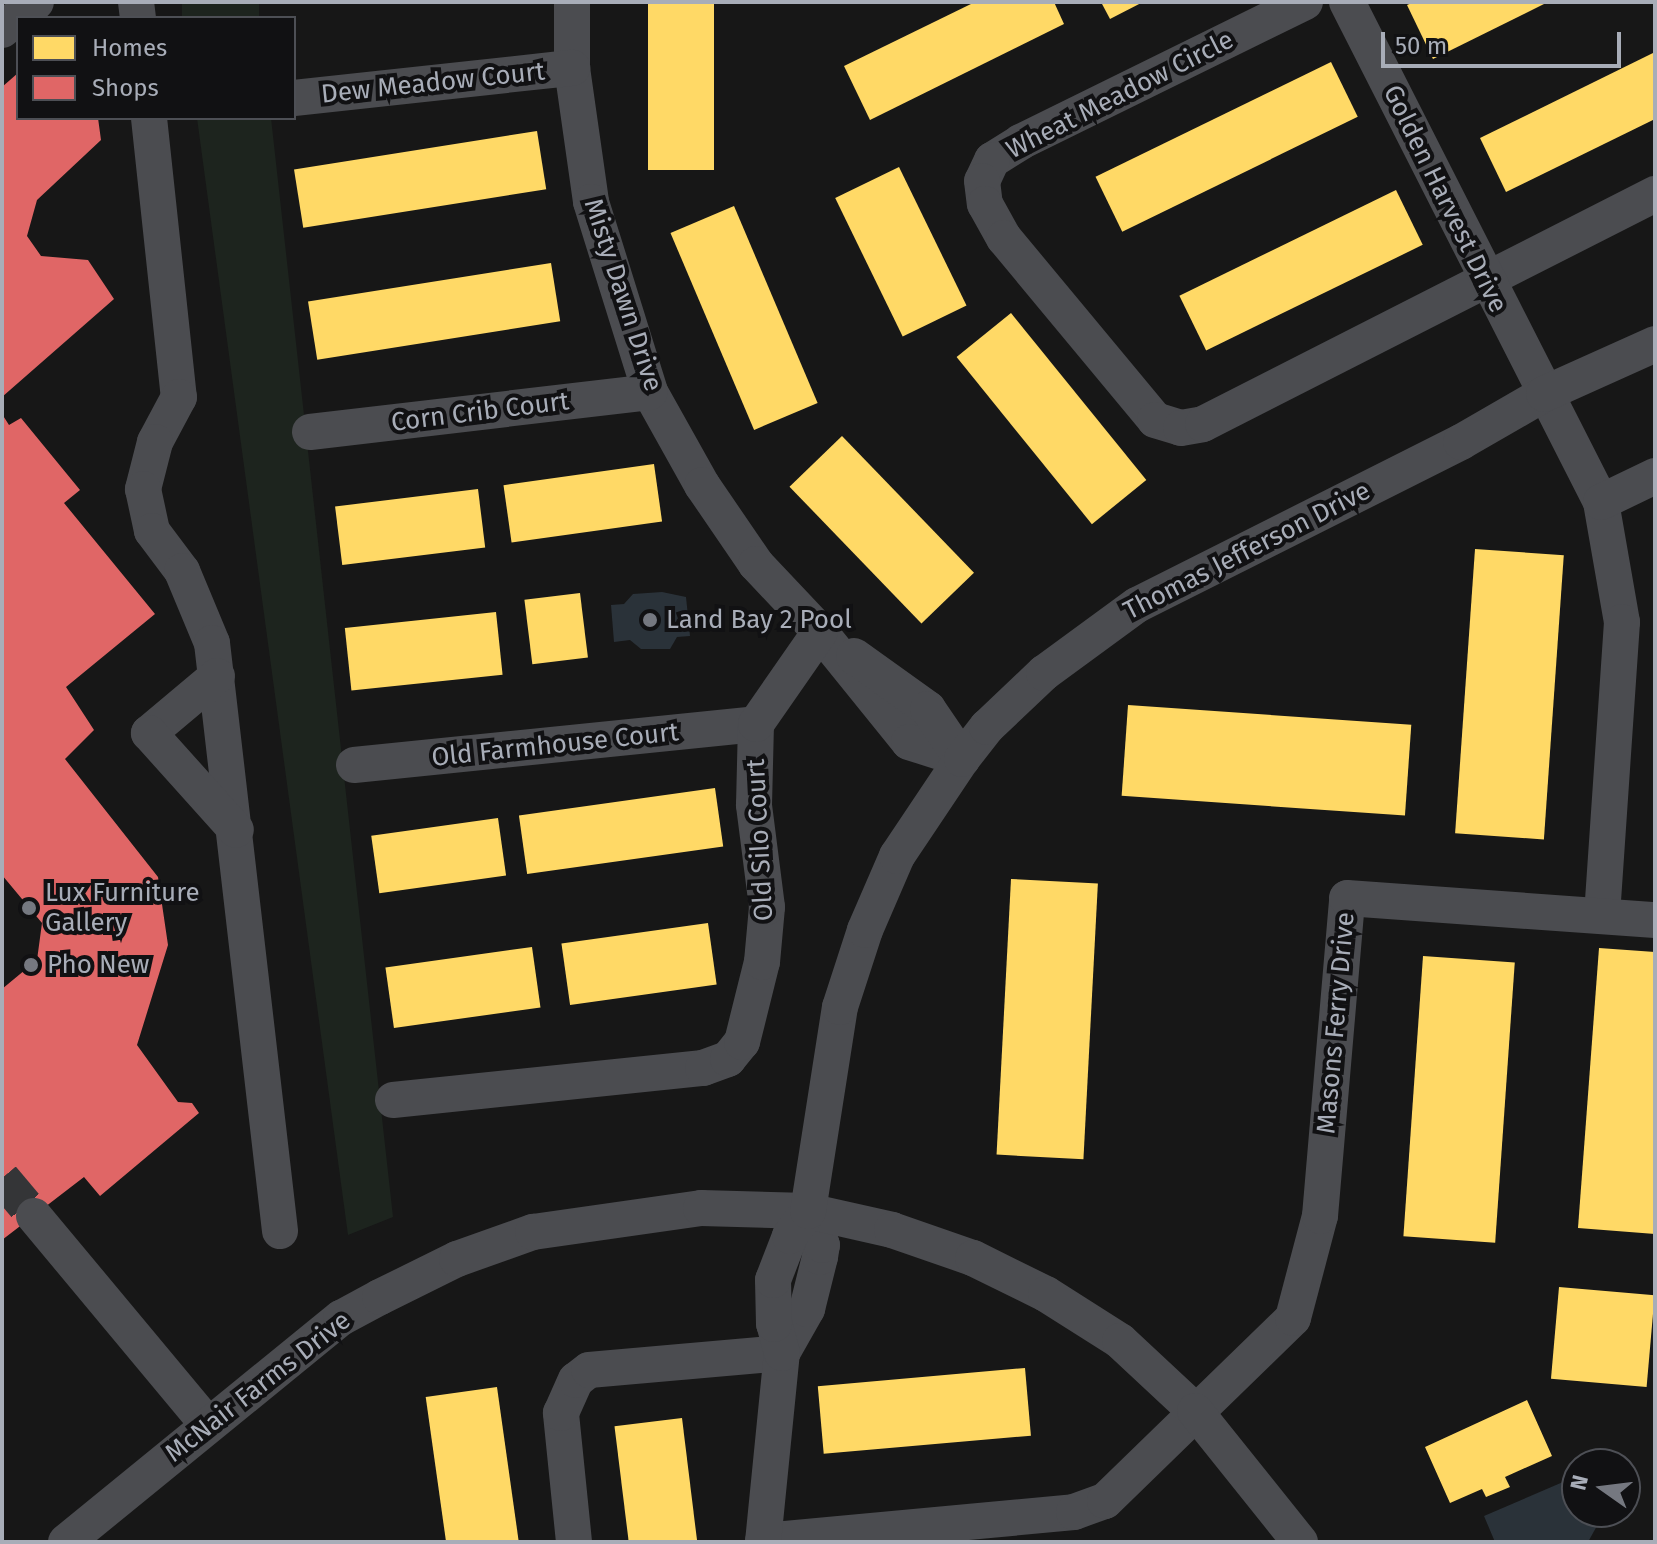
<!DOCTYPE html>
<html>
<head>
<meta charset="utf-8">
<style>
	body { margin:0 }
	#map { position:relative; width:1657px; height:1544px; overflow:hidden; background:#171717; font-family:"Fira Sans",sans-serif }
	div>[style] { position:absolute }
	.green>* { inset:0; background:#1d241e; transform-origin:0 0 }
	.water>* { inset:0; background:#2a3239 }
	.homes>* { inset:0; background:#ffd966; transform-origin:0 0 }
	.shops>* { inset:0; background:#e06666 }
	.minor-tunnel>* { height:36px; margin-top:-18px; transform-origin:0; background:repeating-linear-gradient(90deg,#343537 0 36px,transparent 0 54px) }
	.minor>* { height:36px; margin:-18px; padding:0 18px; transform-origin:18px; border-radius:18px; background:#4b4c50 }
	.dots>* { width:22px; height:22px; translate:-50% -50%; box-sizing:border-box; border:4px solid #111113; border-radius:50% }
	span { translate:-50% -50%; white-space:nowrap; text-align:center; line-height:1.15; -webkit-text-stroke:8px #111113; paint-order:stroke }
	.street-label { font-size:26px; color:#a8adb8 }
	.poi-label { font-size:26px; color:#a8adb8 }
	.left { translate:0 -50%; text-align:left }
	.frame { position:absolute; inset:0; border:4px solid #a8adb8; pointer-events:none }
	.legend { position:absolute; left:16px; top:16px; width:280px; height:104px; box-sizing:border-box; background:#111113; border:2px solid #4d4f55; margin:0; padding:10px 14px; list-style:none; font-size:24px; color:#a8adb8 }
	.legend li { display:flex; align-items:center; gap:16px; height:40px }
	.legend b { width:40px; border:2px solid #4d4f55 }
	.north { position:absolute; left:1561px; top:1448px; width:80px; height:80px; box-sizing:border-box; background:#111113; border:2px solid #4d4f55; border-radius:50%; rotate:284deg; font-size:22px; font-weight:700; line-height:32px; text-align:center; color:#a8adb8 }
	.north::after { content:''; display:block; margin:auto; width:28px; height:36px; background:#757880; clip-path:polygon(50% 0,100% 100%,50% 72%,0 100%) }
	.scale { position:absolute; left:1381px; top:32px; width:240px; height:36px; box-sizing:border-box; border:4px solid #a8adb8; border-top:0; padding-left:10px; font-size:24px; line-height:28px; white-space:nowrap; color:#a8adb8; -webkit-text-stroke:6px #111113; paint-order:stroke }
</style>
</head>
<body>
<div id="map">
	<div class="green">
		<i style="left:182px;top:2px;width:77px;height:16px"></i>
		<i style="clip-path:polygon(197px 118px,271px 118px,393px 1217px,348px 1235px)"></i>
	</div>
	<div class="water">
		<i style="clip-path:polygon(662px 592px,686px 597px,690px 636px,677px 637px,670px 649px,641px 649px,630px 640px,614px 642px,611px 605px,624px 604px,633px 594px)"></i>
		<i style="clip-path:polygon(1577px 1476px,1577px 1512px,1620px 1515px,1598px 1524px,1588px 1542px,1495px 1542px,1484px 1516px)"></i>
	</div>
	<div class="homes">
		<i style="left:648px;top:2px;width:66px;height:168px"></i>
		<i style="clip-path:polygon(975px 2px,1054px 2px,1064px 24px,870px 120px,844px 66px)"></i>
		<i style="clip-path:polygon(1101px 2px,1143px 2px,1110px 19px)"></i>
		<i style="clip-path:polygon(1414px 2px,1548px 2px,1433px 59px,1407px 5px)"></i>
		<i style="clip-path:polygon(1655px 52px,1655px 119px,1506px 192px,1480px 138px)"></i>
		<i style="left:1331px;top:62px;width:61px;height:262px;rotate:64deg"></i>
		<i style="left:537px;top:131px;width:59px;height:246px;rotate:81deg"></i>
		<i style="left:899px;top:167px;width:154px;height:71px;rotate:64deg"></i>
		<i style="left:1396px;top:190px;width:61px;height:241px;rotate:64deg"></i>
		<i style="left:734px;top:206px;width:214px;height:69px;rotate:67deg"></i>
		<i style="left:551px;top:263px;width:59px;height:246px;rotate:81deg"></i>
		<i style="left:1011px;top:313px;width:215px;height:70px;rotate:51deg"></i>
		<i style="left:842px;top:436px;width:190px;height:73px;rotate:46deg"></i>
		<i style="left:654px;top:464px;width:58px;height:152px;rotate:82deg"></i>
		<i style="left:478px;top:489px;width:59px;height:144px;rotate:83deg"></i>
		<i style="left:1475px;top:549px;width:89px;height:285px;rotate:4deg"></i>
		<i style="left:580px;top:593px;width:65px;height:56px;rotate:83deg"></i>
		<i style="left:496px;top:612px;width:63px;height:152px;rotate:84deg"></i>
		<i style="left:1128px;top:705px;width:284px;height:91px;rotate:4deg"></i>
		<i style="left:715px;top:788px;width:59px;height:198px;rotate:82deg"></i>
		<i style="left:498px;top:818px;width:58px;height:128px;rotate:82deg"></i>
		<i style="left:1011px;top:879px;width:87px;height:276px;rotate:3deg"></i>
		<i style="left:708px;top:923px;width:62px;height:148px;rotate:82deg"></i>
		<i style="left:532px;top:947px;width:61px;height:148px;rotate:82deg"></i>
		<i style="clip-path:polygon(1599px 948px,1655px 952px,1655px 1234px,1578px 1228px)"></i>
		<i style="left:1423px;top:956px;width:92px;height:281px;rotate:4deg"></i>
		<i style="left:1559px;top:1287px;width:96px;height:92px;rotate:5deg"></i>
		<i style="left:1025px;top:1368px;width:68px;height:208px;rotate:85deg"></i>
		<i style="left:497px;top:1387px;width:156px;height:72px;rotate:82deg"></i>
		<i style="clip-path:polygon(1527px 1400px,1552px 1456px,1505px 1477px,1510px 1487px,1486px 1497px,1482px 1489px,1450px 1503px,1425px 1447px)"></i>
		<i style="left:682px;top:1418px;width:125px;height:68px;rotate:83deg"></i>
	</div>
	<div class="shops">
		<i style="clip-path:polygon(18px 73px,18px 118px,98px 118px,101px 140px,37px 200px,27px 236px,41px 256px,88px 260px,114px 299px,2px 397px,2px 87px)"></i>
		<i style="clip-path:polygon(2px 414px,9px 425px,21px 418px,80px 490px,64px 503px,155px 614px,66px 687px,94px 730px,65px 759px,158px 877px,168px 945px,137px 1045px,178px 1102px,192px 1103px,199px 1113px,100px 1196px,84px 1177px,2px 1240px,2px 989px,37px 960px,42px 923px,2px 875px)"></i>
	</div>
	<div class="minor-tunnel">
		<i style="left:2px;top:1178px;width:50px;rotate:49.9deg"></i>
	</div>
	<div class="minor">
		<i style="left:136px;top:2px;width:16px;rotate:83deg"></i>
		<i style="left:572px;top:2px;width:66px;rotate:90deg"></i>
		<i style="left:572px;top:68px;width:135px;rotate:81.9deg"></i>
		<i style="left:591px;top:202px;width:199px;rotate:72.7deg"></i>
		<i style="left:650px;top:392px;width:107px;rotate:60.8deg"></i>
		<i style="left:702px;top:485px;width:96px;rotate:55.6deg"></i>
		<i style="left:756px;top:564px;width:93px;rotate:46.7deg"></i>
		<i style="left:820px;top:632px;width:141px;rotate:51deg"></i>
		<i style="left:909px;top:742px;width:56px;rotate:17.8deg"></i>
		<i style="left:1305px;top:2px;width:317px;rotate:153.8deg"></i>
		<i style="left:1021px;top:142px;width:34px;rotate:148deg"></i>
		<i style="left:992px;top:160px;width:23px;rotate:115deg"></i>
		<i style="left:982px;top:181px;width:23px;rotate:83deg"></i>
		<i style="left:985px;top:204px;width:39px;rotate:61deg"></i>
		<i style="left:1004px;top:238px;width:236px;rotate:50.3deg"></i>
		<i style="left:1155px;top:420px;width:27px;rotate:17deg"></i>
		<i style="left:1181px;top:428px;width:22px;rotate:-10deg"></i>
		<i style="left:1203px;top:424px;width:507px;rotate:-26.97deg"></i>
		<i style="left:1347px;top:2px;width:561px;rotate:63.07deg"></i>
		<i style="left:1601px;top:502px;width:122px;rotate:80.1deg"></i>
		<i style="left:1622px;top:622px;width:294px;rotate:93.9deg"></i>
		<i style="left:2px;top:30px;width:44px;rotate:-39.5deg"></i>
		<i style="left:294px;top:98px;width:280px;rotate:-6.2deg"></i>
		<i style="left:149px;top:118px;width:281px;rotate:83.9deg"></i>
		<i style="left:179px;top:397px;width:51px;rotate:118.1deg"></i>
		<i style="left:155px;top:442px;width:49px;rotate:104.3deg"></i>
		<i style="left:143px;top:489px;width:43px;rotate:77.9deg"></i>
		<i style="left:152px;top:531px;width:50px;rotate:53.1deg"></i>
		<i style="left:182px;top:571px;width:78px;rotate:67.4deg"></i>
		<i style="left:212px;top:643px;width:592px;rotate:83.4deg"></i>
		<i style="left:310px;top:432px;width:342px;rotate:-6.7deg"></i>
		<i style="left:1601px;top:502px;width:60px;rotate:-25.7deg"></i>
		<i style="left:854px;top:656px;width:91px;rotate:35.6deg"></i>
		<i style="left:928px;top:709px;width:60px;rotate:55.8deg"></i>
		<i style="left:217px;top:676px;width:89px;rotate:140deg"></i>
		<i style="left:149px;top:733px;width:130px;rotate:48.1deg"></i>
		<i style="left:354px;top:765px;width:404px;rotate:-5.8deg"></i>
		<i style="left:393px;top:1100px;width:312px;rotate:-5.9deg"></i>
		<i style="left:703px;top:1068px;width:27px;rotate:-20deg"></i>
		<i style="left:728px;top:1059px;width:22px;rotate:-51deg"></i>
		<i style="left:742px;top:1042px;width:82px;rotate:-76deg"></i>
		<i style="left:762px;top:962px;width:55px;rotate:-84.8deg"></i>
		<i style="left:767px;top:907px;width:103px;rotate:-97.3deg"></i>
		<i style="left:754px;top:805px;width:81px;rotate:-88.6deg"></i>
		<i style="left:756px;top:724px;width:112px;rotate:-55.2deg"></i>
		<i style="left:34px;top:1216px;width:272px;rotate:50.2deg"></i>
		<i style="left:782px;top:1353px;width:51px;rotate:-60.4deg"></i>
		<i style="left:807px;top:1309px;width:54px;rotate:-76deg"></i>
		<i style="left:820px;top:1257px;width:12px;rotate:-81deg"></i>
		<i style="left:822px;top:1245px;width:37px;rotate:-112deg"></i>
		<i style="left:763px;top:1541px;width:312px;rotate:-5.3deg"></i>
		<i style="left:1074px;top:1512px;width:33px;rotate:-20deg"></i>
		<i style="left:1105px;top:1501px;width:262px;rotate:-44.2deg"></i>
		<i style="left:1293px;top:1318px;width:106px;rotate:-75.2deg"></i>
		<i style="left:1320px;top:1216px;width:319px;rotate:-85.1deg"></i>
		<i style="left:1347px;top:898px;width:309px;rotate:4.1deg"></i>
		<i style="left:66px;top:1542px;width:355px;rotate:-39.2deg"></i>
		<i style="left:341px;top:1318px;width:44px;rotate:-28.3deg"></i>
		<i style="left:380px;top:1297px;width:86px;rotate:-26.3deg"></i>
		<i style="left:457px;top:1259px;width:81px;rotate:-19.6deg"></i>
		<i style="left:533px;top:1232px;width:170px;rotate:-8.1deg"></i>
		<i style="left:701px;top:1208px;width:107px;rotate:1.6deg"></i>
		<i style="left:808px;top:1211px;width:86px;rotate:12.7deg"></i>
		<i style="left:892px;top:1230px;width:86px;rotate:19.1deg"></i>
		<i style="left:973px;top:1258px;width:81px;rotate:26.3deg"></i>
		<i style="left:1046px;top:1294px;width:88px;rotate:32.4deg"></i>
		<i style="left:1120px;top:1341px;width:103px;rotate:43deg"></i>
		<i style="left:1195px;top:1411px;width:168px;rotate:51.3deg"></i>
		<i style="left:574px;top:1542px;width:130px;rotate:-95.8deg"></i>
		<i style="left:561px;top:1413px;width:36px;rotate:-66deg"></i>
		<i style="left:576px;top:1380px;width:16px;rotate:-38deg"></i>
		<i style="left:589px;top:1370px;width:194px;rotate:-5deg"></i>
		<i style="left:763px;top:1542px;width:190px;rotate:-84.3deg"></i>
		<i style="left:782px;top:1353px;width:30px;rotate:-105deg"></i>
		<i style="left:774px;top:1324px;width:44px;rotate:-91.3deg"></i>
		<i style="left:773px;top:1280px;width:47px;rotate:-68.9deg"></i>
		<i style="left:790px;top:1236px;width:31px;rotate:-54deg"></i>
		<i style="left:808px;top:1211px;width:206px;rotate:-81.1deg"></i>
		<i style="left:840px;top:1007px;width:81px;rotate:-72deg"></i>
		<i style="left:865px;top:930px;width:81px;rotate:-66.6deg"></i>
		<i style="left:897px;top:856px;width:117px;rotate:-56.2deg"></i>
		<i style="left:962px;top:759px;width:41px;rotate:-52deg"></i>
		<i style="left:987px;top:727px;width:79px;rotate:-43.5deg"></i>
		<i style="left:1044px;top:673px;width:115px;rotate:-36.2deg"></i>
		<i style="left:1137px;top:605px;width:363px;rotate:-26.7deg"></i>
		<i style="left:1461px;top:442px;width:96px;rotate:-30deg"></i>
		<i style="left:1544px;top:394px;width:122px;rotate:-24.2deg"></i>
	</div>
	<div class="dots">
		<i style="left:650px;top:620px;background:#757880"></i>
		<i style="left:29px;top:908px;background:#757880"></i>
		<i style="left:31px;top:965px;background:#757880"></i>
	</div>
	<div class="street-label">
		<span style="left:433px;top:83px;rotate:-6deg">Dew Meadow Court</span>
		<span style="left:1120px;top:95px;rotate:-27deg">Wheat Meadow Circle</span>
		<span style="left:1445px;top:199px;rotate:64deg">Golden Harvest Drive</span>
		<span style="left:623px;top:295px;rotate:72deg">Misty Dawn Drive</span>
		<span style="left:480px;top:412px;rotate:-7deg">Corn Crib Court</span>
		<span style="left:1247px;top:551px;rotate:-27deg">Thomas Jefferson Drive</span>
		<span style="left:555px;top:745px;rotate:-6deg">Old Farmhouse Court</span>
		<span style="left:760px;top:840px;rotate:-93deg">Old Silo Court</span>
		<span style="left:1336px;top:1023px;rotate:-85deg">Masons Ferry Drive</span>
		<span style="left:258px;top:1387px;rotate:-38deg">McNair Farms Drive</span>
	</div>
	<div class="poi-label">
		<span class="left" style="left:666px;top:620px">Land Bay 2 Pool</span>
		<span class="left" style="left:45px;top:908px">Lux Furniture<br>Gallery</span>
		<span class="left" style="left:47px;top:965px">Pho New</span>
	</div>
	<div class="frame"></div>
	<ul class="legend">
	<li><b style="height:22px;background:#ffd966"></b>Homes</li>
	<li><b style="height:22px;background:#e06666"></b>Shops</li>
	</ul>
	<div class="north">N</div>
	<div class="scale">50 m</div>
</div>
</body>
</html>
